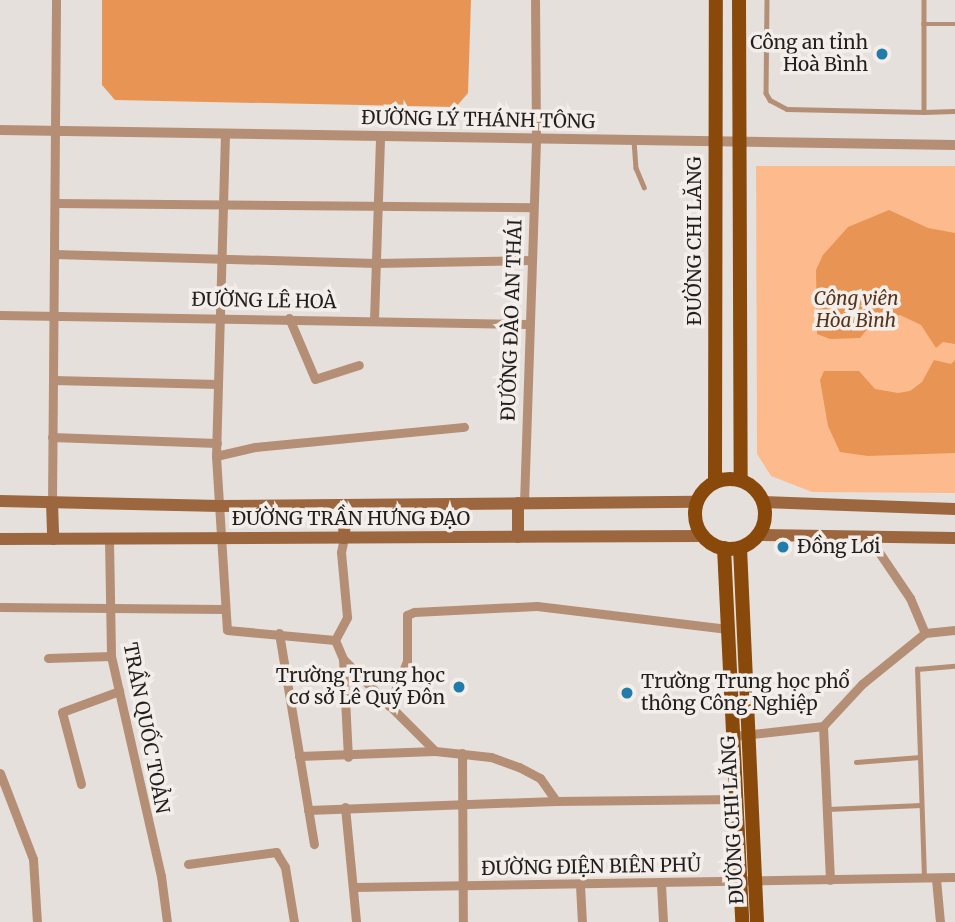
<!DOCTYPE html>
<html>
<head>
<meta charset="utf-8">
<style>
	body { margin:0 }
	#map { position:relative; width:955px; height:922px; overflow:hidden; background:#e6e0dd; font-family:Merriweather,serif }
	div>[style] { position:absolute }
	.green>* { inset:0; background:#fdbb8d }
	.water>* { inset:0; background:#e89454 }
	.service>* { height:4.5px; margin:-2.25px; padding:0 2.25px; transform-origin:2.25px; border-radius:2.25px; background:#b58f75 }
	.minor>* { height:9px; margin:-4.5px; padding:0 4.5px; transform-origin:4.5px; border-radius:4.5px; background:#b58f75 }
	.tertiary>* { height:10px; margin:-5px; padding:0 5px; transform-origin:5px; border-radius:5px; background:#b58f75 }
	.secondary>* { height:12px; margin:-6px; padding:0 6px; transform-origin:6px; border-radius:6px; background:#9c673f }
	.primary>* { height:14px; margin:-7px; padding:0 7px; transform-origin:7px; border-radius:7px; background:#89490b }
	.primary>.ring { margin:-7px; padding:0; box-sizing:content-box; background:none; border:14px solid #89490b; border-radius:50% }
	.dots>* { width:19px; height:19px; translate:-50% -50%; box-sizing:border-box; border:4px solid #f3eeea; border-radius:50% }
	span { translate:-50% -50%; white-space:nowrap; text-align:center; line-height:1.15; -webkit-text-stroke:7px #f3eeea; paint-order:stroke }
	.poi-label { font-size:19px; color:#211f1e }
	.right { translate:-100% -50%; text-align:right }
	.left { translate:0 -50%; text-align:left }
	.street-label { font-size:19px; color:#211f1e }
	.park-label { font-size:19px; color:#563319; font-style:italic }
</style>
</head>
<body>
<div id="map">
	<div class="green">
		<i style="clip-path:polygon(756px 166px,955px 166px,955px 493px,812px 492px,771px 476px,757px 454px)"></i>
	</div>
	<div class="water">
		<i style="clip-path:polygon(102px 0,471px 0,468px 93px,456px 107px,115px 100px,102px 85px)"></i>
		<i style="clip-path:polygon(889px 210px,928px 228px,955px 233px,955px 344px,943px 342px,936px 348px,921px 325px,900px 315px,874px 321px,860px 338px,830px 339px,817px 334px,816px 270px,823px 255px,848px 227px)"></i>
		<i style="clip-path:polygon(934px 360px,951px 364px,955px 360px,955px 453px,868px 456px,840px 452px,828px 426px,820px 380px,824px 371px,859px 371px,875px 389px,898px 393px,910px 391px,922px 382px)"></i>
	</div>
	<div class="service">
		<i style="left:767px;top:0;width:93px;rotate:90.6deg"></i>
		<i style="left:766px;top:93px;width:8px;rotate:60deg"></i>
		<i style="left:770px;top:100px;width:19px;rotate:28deg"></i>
		<i style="left:787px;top:109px;width:137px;rotate:1.3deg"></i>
		<i style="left:924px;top:0;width:112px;rotate:90deg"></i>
		<i style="left:924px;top:112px;width:31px;rotate:-2deg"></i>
		<i style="left:923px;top:24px;width:32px"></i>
		<i style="left:634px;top:140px;width:28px;rotate:86deg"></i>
		<i style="left:636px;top:168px;width:21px;rotate:67deg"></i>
		<i style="left:856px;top:762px;width:64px;rotate:-4.5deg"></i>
		<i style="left:828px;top:809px;width:93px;rotate:-2.5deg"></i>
		<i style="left:924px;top:878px;width:209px;rotate:-91.9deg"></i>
		<i style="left:917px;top:669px;width:38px;rotate:-5deg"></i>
	</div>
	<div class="minor">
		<i style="left:225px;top:134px;width:322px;rotate:91.6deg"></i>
		<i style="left:216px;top:456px;width:174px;rotate:86.4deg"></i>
		<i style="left:227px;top:630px;width:108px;rotate:5.3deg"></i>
		<i style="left:335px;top:640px;width:21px;rotate:67deg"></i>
		<i style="left:343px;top:659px;width:130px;rotate:45deg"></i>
		<i style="left:435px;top:751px;width:56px;rotate:6.1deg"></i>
		<i style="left:491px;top:757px;width:30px;rotate:20deg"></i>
		<i style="left:519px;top:767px;width:24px;rotate:28deg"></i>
		<i style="left:540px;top:778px;width:28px;rotate:55deg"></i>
		<i style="left:556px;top:801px;width:181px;rotate:-0.6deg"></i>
		<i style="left:55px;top:203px;width:478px;rotate:0.5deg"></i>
		<i style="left:54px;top:254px;width:322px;rotate:1.6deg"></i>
		<i style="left:376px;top:263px;width:155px;rotate:-1.1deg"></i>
		<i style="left:0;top:315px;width:528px;rotate:0.98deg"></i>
		<i style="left:289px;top:318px;width:66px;rotate:66.9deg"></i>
		<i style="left:315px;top:379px;width:46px;rotate:-17.7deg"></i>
		<i style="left:374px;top:320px;width:184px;rotate:-88.1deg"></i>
		<i style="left:53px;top:380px;width:165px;rotate:1.4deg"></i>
		<i style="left:52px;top:437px;width:165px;rotate:2.1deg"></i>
		<i style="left:216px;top:456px;width:40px;rotate:-13deg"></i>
		<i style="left:255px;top:447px;width:210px;rotate:-5.5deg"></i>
		<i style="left:52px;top:503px;width:503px;rotate:-89.54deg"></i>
		<i style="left:524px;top:503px;width:364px;rotate:-88.1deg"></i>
		<i style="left:536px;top:139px;width:139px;rotate:-90.4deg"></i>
		<i style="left:868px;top:536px;width:75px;rotate:55.9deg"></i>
		<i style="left:910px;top:598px;width:38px;rotate:67deg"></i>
		<i style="left:109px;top:539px;width:117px;rotate:89deg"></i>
		<i style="left:111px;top:656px;width:226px;rotate:77.2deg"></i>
		<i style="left:161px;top:876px;width:46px;rotate:82.6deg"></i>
		<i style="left:0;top:607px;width:223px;rotate:0.5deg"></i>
		<i style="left:279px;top:633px;width:214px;rotate:80.6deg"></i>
		<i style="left:335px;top:640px;width:26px;rotate:-62deg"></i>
		<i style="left:347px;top:617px;width:65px;rotate:-95.3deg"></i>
		<i style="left:341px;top:552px;width:14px;rotate:-78deg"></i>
		<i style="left:48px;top:658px;width:63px;rotate:-1.8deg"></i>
		<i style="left:343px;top:659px;width:98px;rotate:87.1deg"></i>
		<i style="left:389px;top:706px;width:48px;rotate:-68.2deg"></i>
		<i style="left:407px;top:661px;width:46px;rotate:-90deg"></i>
		<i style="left:407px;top:615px;width:8px;rotate:-23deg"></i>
		<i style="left:414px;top:612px;width:123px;rotate:-2.8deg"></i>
		<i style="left:537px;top:606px;width:192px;rotate:6.9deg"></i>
		<i style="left:823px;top:726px;width:154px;rotate:87.4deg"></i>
		<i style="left:734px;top:736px;width:90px;rotate:-6.4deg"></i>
		<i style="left:823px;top:726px;width:57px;rotate:-47.1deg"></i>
		<i style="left:862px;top:684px;width:81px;rotate:-39deg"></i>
		<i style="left:925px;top:633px;width:30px;rotate:-6deg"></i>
		<i style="left:462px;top:753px;width:169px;rotate:89.7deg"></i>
		<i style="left:299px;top:756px;width:136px;rotate:-2.1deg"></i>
		<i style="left:0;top:773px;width:92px;rotate:69deg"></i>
		<i style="left:33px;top:859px;width:63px;rotate:86.4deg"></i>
		<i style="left:81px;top:784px;width:74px;rotate:-104.8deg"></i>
		<i style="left:62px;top:712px;width:61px;rotate:-20.2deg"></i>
		<i style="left:345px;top:807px;width:116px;rotate:84.5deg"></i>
		<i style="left:308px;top:810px;width:248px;rotate:-2.1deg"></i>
		<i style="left:188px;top:864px;width:89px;rotate:-7.8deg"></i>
		<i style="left:276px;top:852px;width:17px;rotate:59deg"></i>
		<i style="left:285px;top:867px;width:56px;rotate:80.7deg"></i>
		<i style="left:936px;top:879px;width:43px;rotate:84.7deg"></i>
		<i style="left:661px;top:884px;width:38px;rotate:87deg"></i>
		<i style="left:580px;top:885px;width:37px;rotate:87deg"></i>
		<i style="left:354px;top:887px;width:601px;rotate:-0.95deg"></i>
	</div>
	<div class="tertiary">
		<i style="left:0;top:130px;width:955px;rotate:0.9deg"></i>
	</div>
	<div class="secondary">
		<i style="left:0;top:501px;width:220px;rotate:1.3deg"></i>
		<i style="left:220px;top:506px;width:477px;rotate:-0.5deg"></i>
		<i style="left:763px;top:502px;width:192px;rotate:2.1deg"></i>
		<i style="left:52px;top:503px;width:36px;rotate:88deg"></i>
		<i style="left:758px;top:535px;width:197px;rotate:0.9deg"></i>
		<i style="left:518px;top:537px;width:34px;rotate:-90deg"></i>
		<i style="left:344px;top:538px;width:33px;rotate:-88deg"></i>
		<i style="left:0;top:539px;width:702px;rotate:-0.24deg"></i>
	</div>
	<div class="primary">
		<i style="left:739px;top:0;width:480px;rotate:89.8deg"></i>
		<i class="ring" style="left:695px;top:479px;width:56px;height:56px"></i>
		<i style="left:715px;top:482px;width:482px;rotate:-89.9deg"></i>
		<i style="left:724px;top:548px;width:374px;rotate:87.2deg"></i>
		<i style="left:740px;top:548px;width:374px;rotate:87.4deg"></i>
	</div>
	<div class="dots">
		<i style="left:882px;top:54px;background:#227caa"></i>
		<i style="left:783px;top:547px;background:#227caa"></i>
		<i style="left:459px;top:687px;background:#227caa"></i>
		<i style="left:627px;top:693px;background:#227caa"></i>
	</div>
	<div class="poi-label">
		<span class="right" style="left:868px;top:54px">Công an tỉnh<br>Hoà Bình</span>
		<span class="left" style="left:797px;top:547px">Đồng Lơi</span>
		<span class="right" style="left:445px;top:687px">Trường Trung học<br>cơ sở Lê Quý Đôn</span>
		<span class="left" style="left:641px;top:693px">Trường Trung học phổ<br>thông Công Nghiệp</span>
	</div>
	<div class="street-label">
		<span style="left:478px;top:120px;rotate:1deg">ĐƯỜNG LÝ THÁNH TÔNG</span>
		<span style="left:695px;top:241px;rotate:-90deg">ĐƯỜNG CHI LĂNG</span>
		<span style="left:264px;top:301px;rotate:1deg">ĐƯỜNG LÊ HOÀ</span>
		<span style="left:512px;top:320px;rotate:-88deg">ĐƯỜNG ĐÀO AN THÁI</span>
		<span style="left:351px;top:519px">ĐƯỜNG TRẦN HƯNG ĐẠO</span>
		<span style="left:146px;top:728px;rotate:79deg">TRẦN QUỐC TOẢN</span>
		<span style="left:733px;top:820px;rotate:-93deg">ĐƯỜNG CHI LĂNG</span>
		<span style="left:591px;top:867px;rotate:-1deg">ĐƯỜNG ĐIỆN BIÊN PHỦ</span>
	</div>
	<div class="park-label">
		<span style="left:856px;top:310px">Công viên<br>Hòa Bình</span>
	</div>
</div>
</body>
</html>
